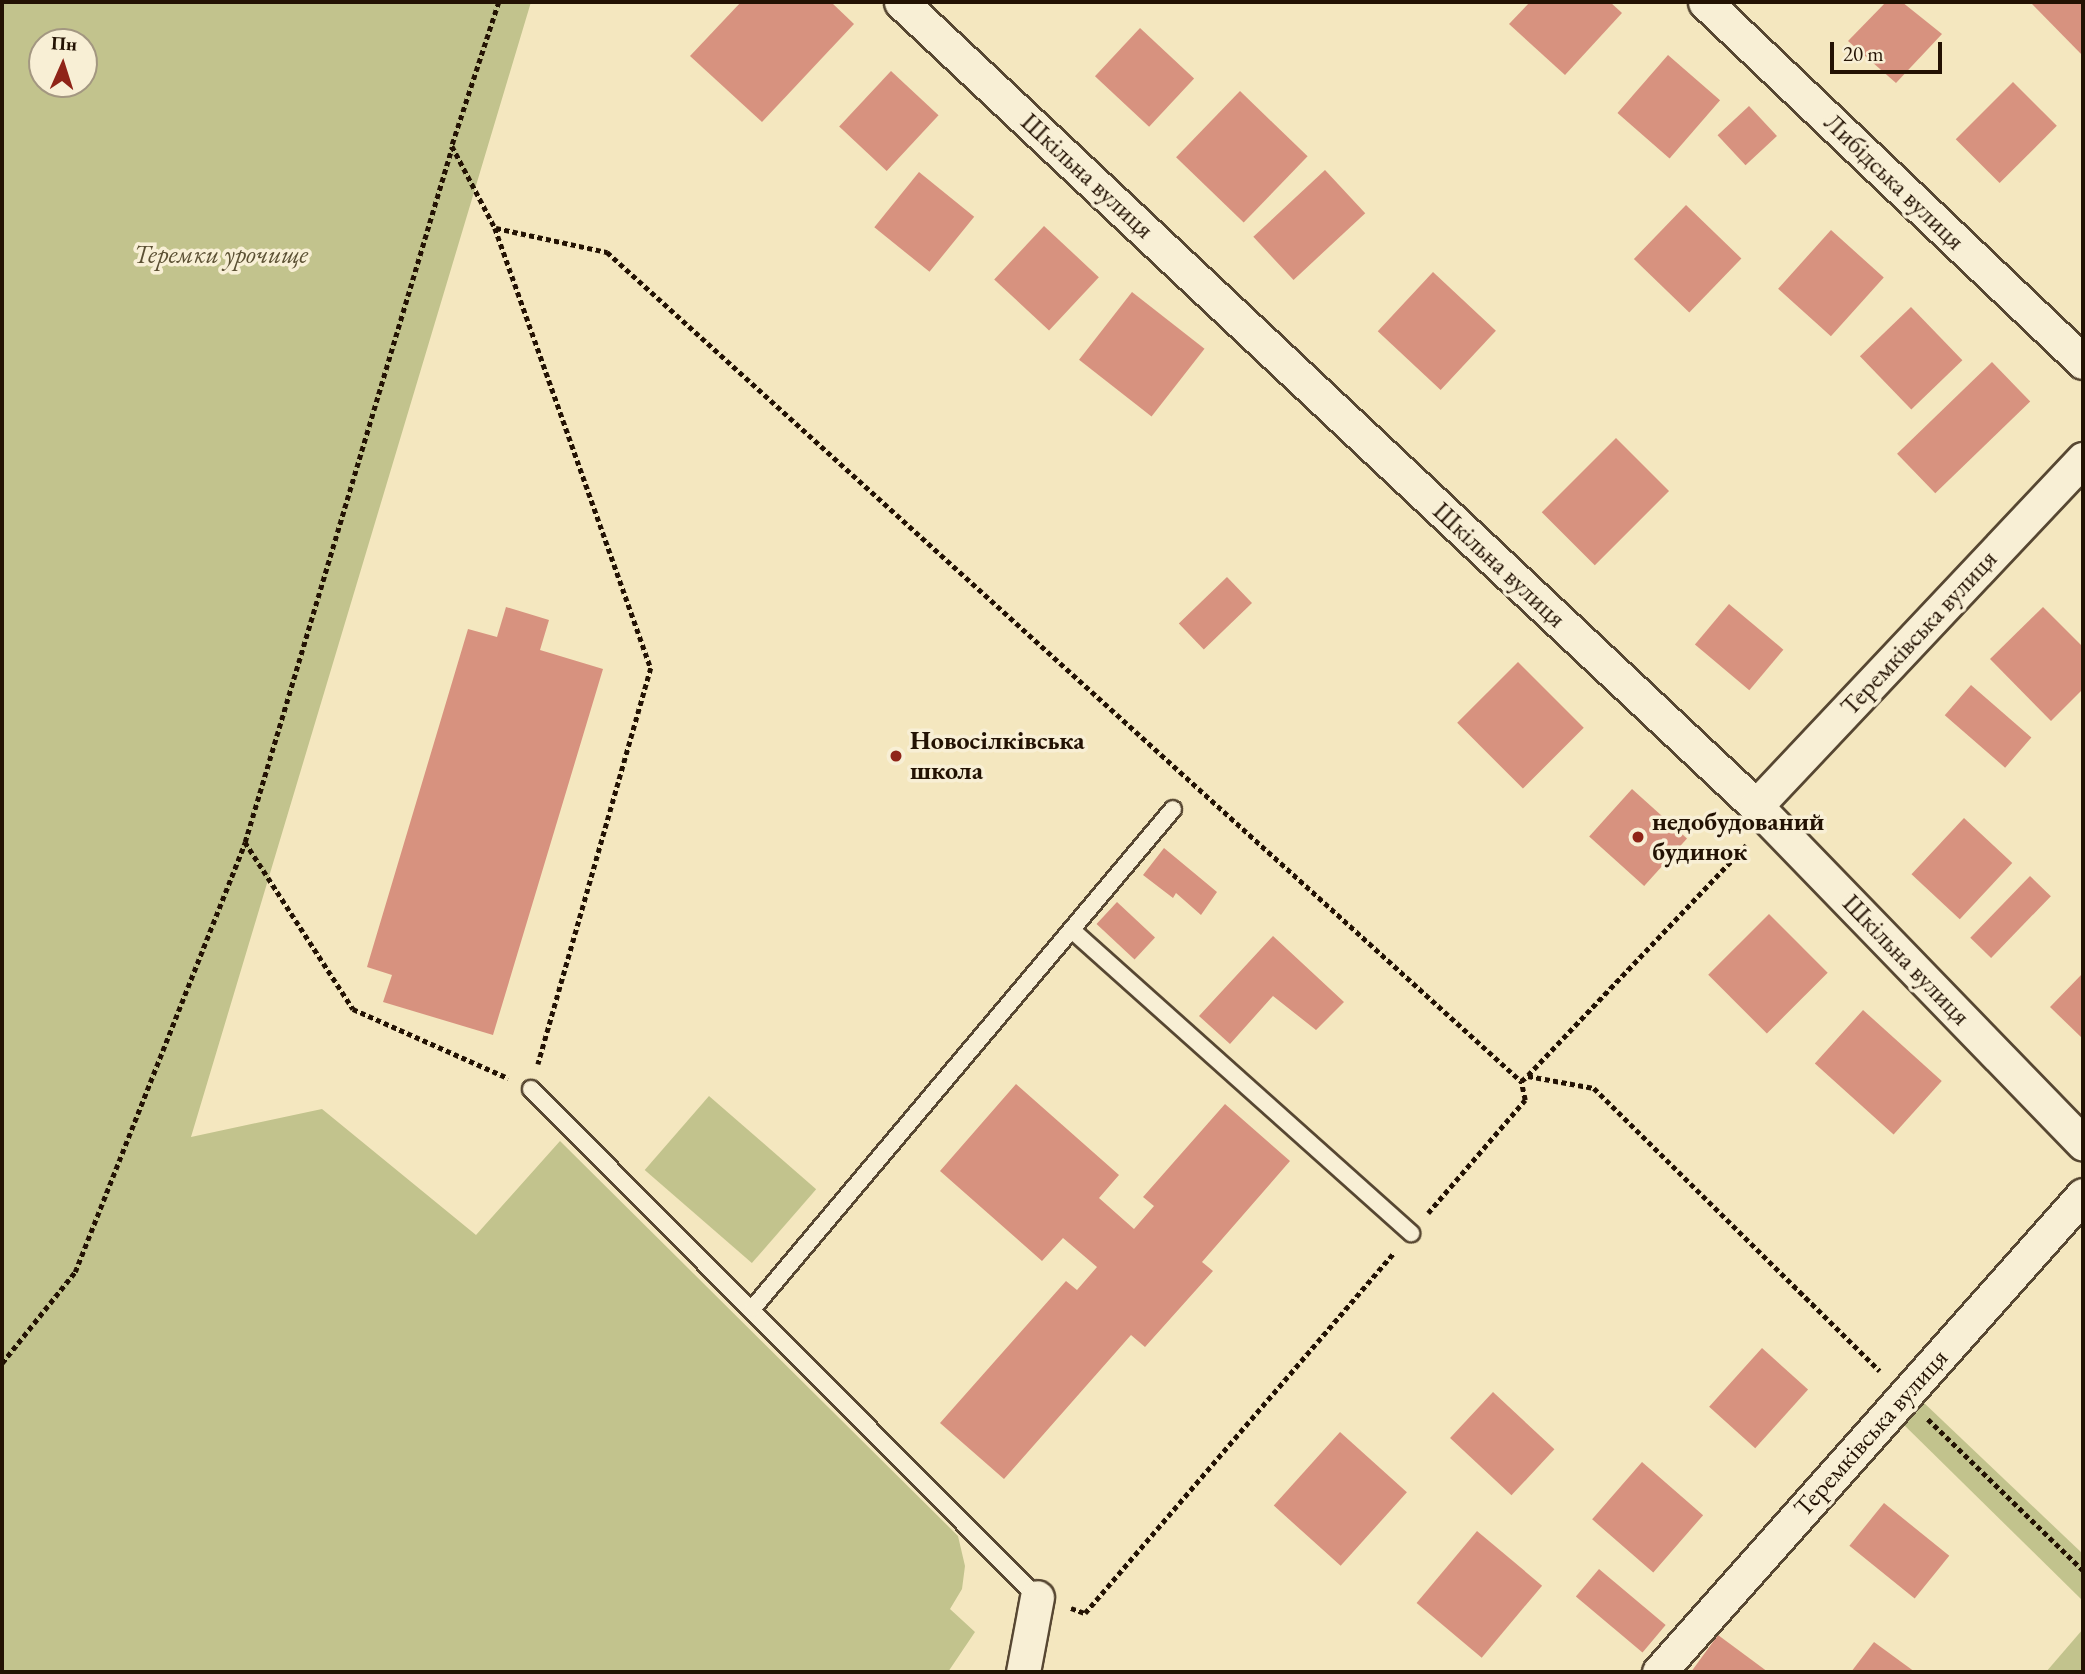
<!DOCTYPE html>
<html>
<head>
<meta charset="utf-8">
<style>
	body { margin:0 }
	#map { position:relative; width:2085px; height:1674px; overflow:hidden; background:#f4e7bf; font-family:"EB Garamond",serif }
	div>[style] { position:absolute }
	.green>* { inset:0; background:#c2c38d; transform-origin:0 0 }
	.building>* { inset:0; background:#d7927f; transform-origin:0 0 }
	.path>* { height:4.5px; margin-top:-2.25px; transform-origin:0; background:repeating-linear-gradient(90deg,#231203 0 5px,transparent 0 8.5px) }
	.roads { filter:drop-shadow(2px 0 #574732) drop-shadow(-2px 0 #574732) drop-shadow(0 2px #574732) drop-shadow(0 -2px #574732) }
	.service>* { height:16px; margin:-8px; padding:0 8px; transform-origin:8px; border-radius:8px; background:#f8efd5 }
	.minor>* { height:33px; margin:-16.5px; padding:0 16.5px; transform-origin:16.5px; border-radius:16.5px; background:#f8efd5 }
	.dots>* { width:19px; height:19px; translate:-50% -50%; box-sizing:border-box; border:4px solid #f8efd5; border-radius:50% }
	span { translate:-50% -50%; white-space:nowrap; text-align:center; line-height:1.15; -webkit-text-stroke:7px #f8efd5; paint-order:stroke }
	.street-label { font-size:26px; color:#231203 }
	.park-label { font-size:26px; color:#5b5033; font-style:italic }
	.poi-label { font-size:26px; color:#231203; font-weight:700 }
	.left { translate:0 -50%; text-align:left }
	.frame { position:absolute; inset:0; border:4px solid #231203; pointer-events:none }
	.north { position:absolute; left:28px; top:28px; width:70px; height:70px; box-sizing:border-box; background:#f8efd5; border:2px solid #a39781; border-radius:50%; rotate:3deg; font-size:19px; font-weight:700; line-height:28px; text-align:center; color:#231203 }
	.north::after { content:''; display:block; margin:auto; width:24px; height:32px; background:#8f2418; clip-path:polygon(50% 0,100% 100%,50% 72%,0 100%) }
	.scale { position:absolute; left:1830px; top:42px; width:112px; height:32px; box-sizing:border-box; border:4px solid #231203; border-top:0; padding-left:9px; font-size:21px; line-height:24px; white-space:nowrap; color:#231203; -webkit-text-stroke:5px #f8efd5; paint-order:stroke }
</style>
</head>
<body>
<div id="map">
	<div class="green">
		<i style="clip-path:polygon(evenodd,2px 2px,531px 2px,191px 1137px,322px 1109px,476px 1235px,560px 1141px,958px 1536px,965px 1566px,962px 1589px,950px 1609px,975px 1632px,948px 1672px,2px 1672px,2px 2px,84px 42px,84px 84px,42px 84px,42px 42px,84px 42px)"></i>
		<i style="left:709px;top:1096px;width:142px;height:98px;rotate:41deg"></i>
		<i style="clip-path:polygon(1922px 1401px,2083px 1554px,2083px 1601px,1900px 1421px)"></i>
		<i style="clip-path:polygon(2083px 1629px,2083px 1672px,2046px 1672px)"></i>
	</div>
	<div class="building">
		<i style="clip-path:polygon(741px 2px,831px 2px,854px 24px,762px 122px,690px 56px)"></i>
		<i style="clip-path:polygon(1530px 2px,1610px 2px,1622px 13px,1565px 75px,1509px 24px)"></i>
		<i style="clip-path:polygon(1886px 2px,1902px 2px,1942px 34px,1896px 83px,1848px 41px)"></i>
		<i style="clip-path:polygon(2030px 2px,2083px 2px,2083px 56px)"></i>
		<i style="left:1140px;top:28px;width:74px;height:66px;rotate:43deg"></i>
		<i style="left:1668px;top:55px;width:69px;height:77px;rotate:41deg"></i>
		<i style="left:891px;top:71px;width:65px;height:76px;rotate:43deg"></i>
		<i style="left:2013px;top:82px;width:62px;height:81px;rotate:45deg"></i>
		<i style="left:1240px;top:91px;width:94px;height:92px;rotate:44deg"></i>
		<i style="left:1749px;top:106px;width:41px;height:43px;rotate:47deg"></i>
		<i style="left:1325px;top:170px;width:59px;height:98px;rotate:47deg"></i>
		<i style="left:919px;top:172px;width:71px;height:71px;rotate:39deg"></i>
		<i style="left:1686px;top:205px;width:77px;height:75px;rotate:44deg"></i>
		<i style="left:1044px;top:226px;width:75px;height:73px;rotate:43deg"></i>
		<i style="left:1831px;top:230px;width:71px;height:79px;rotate:42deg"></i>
		<i style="left:1433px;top:272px;width:86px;height:81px;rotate:43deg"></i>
		<i style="left:1132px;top:292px;width:92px;height:86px;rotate:38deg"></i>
		<i style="left:1911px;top:307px;width:74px;height:71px;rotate:46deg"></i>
		<i style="left:1992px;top:362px;width:55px;height:132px;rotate:46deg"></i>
		<i style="left:1616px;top:438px;width:75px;height:105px;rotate:45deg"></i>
		<i style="left:1227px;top:577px;width:36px;height:67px;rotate:46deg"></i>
		<i style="left:1729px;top:604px;width:71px;height:53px;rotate:40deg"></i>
		<i style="clip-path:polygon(506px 607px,549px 620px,540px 650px,603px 669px,493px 1035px,383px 1002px,392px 975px,367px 967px,468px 629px,497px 637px)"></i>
		<i style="clip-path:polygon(2043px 607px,2083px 647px,2083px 689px,2051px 721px,1990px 659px)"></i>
		<i style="left:1518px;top:662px;width:93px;height:86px;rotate:45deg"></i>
		<i style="left:1971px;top:685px;width:80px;height:40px;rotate:41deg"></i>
		<i style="left:1632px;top:789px;width:74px;height:64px;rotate:42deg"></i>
		<i style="left:1964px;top:818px;width:66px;height:77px;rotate:43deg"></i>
		<i style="clip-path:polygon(1164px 848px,1217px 892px,1201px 915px,1176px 893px,1173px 898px,1143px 875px)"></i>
		<i style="left:2030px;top:876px;width:29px;height:86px;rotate:44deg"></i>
		<i style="left:1117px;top:902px;width:52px;height:30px;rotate:43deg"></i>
		<i style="left:1769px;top:914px;width:83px;height:86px;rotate:45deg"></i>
		<i style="clip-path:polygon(1273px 936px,1344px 1002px,1316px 1030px,1273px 996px,1230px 1044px,1199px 1016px)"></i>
		<i style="clip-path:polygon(2083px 973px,2083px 1039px,2050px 1007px)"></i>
		<i style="left:1863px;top:1010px;width:106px;height:72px;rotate:42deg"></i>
		<i style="clip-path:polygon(1016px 1084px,1119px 1175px,1099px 1198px,1134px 1229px,1154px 1206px,1143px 1197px,1225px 1104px,1290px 1161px,1202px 1262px,1213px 1271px,1145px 1347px,1131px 1335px,1004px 1479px,940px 1423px,1066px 1281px,1077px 1290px,1097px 1267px,1063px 1238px,1042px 1261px,940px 1171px)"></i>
		<i style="left:1762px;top:1348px;width:62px;height:79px;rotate:42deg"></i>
		<i style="left:1493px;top:1392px;width:84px;height:63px;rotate:43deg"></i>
		<i style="left:1340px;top:1432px;width:90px;height:99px;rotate:42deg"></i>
		<i style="left:1642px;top:1462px;width:81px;height:76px;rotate:41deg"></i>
		<i style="left:1884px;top:1503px;width:84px;height:55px;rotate:39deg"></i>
		<i style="left:1477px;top:1531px;width:85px;height:94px;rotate:40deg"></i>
		<i style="left:1599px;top:1569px;width:87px;height:36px;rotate:40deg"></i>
		<i style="clip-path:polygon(1718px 1635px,1768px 1672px,1691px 1672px)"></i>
		<i style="clip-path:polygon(1874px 1642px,1915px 1672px,1851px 1672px)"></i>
	</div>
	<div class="path">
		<i style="left:499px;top:2px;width:151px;rotate:108.1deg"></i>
		<i style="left:452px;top:146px;width:93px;rotate:62.3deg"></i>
		<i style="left:495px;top:228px;width:467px;rotate:70.5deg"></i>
		<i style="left:651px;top:668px;width:412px;rotate:105.9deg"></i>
		<i style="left:496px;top:228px;width:114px;rotate:12.2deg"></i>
		<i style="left:607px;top:252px;width:1234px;rotate:42.21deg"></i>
		<i style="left:245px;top:842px;width:199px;rotate:57.1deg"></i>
		<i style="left:353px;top:1009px;width:170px;rotate:24deg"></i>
		<i style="left:1528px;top:1075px;width:317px;rotate:-46.5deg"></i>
		<i style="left:1428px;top:1213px;width:149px;rotate:-49.4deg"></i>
		<i style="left:1525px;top:1100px;width:19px;rotate:-102deg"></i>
		<i style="left:1521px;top:1081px;width:9px;rotate:-36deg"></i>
		<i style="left:1528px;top:1076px;width:67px;rotate:10.3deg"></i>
		<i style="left:1594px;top:1088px;width:402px;rotate:44.7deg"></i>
		<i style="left:2px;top:1363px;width:117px;rotate:-51.3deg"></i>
		<i style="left:75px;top:1272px;width:462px;rotate:-68.4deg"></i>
		<i style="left:245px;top:842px;width:725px;rotate:-73.41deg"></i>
		<i style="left:1928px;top:1419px;width:216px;rotate:44.3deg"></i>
		<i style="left:1071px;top:1608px;width:15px;rotate:20deg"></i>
		<i style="left:1085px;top:1613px;width:473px;rotate:-49.4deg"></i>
	</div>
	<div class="roads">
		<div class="service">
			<i style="left:1072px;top:930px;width:455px;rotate:41.8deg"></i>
			<i style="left:531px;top:1089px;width:717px;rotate:45.11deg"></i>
			<i style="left:753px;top:1308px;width:652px;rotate:-49.91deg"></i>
		</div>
		<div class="minor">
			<i style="left:901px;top:2px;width:1174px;rotate:43.24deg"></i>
			<i style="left:1756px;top:806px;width:470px;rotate:45.9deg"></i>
			<i style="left:1705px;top:2px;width:522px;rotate:43.6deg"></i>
			<i style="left:1756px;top:806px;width:477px;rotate:-46.7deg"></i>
			<i style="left:1023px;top:1672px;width:76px;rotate:-79.4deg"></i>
			<i style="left:1659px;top:1672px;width:638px;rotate:-48.37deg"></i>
		</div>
	</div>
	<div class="dots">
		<i style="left:896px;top:756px;background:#8f2418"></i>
		<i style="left:1638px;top:837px;background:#8f2418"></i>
	</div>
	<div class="street-label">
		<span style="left:1087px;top:176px;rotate:43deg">Шкільна вулиця</span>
		<span style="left:1894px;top:182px;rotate:44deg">Либідська вулиця</span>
		<span style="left:1499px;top:565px;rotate:43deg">Шкільна вулиця</span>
		<span style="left:1919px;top:633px;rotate:-47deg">Теремківська вулиця</span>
		<span style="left:1906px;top:960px;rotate:46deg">Шкільна вулиця</span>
		<span style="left:1871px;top:1433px;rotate:-48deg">Теремківська вулиця</span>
	</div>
	<div class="park-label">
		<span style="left:221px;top:255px">Теремки урочище</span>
	</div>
	<div class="poi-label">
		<span class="left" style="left:910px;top:756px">Новосілківська<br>школа</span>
		<span class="left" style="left:1652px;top:837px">недобудований<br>будинок</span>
	</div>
	<div class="frame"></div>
	<div class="north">Пн</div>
	<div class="scale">20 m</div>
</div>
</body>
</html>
